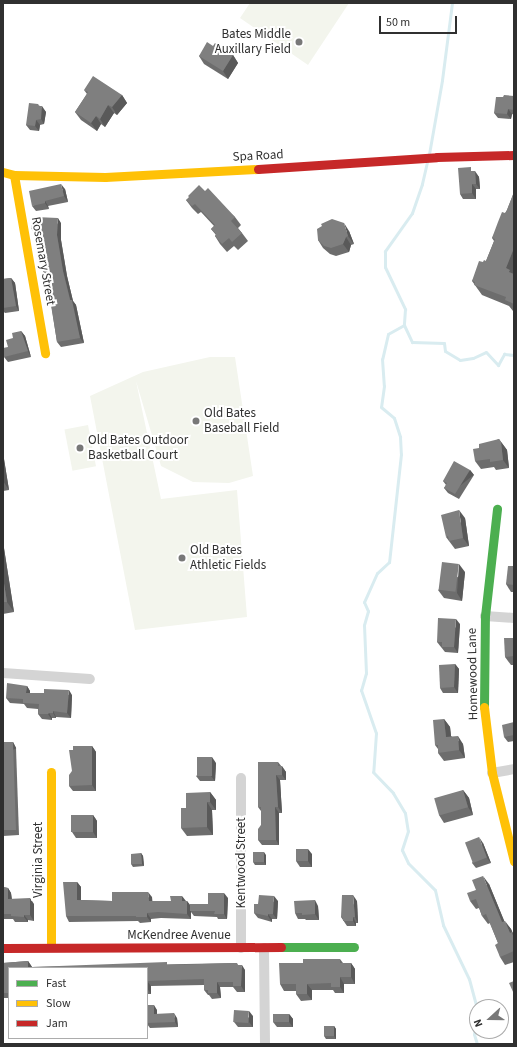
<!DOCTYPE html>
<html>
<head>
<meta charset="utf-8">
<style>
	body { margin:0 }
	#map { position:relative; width:517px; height:1047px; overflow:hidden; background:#fff; font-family:"Source Sans 3",sans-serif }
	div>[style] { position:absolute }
	.green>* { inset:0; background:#f3f5ed; transform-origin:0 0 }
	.stream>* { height:3px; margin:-1.5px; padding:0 1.5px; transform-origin:1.5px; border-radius:1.5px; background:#d9ecf0 }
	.street>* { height:10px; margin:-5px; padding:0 5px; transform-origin:5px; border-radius:5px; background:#d4d4d4 }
	.fast>* { height:9px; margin:-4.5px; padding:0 4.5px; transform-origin:4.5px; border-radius:4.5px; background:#4caf50 }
	.slow>* { height:9px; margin:-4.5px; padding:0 4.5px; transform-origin:4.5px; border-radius:4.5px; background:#ffc107 }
	.jam>* { height:9px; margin:-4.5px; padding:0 4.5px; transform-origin:4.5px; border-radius:4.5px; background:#c62828 }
	.wall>* { inset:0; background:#6d6d6d }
	.shaded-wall>* { inset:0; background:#595959; transform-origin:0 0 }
	.building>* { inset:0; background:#7f7f7f; transform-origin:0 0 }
	.dots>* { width:11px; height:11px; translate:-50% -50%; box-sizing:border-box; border:2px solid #fff; border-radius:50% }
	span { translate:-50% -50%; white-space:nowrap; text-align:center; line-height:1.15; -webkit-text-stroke:4px #fff; paint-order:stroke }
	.poi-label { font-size:13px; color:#303030 }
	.right { translate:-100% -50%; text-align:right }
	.left { translate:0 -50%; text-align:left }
	.street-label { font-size:13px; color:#303030 }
	.frame { position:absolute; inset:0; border:4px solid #303030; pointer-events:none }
	.legend { position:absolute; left:8px; top:967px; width:140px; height:72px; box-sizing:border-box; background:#fff; border:1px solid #acacac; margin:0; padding:5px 7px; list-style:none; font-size:12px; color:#303030 }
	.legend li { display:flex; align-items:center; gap:8px; height:20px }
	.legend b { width:20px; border:1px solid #acacac }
	.north { position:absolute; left:469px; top:999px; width:40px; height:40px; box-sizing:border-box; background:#fff; border:1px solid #acacac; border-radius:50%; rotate:249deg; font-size:11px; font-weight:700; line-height:16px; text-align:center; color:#303030 }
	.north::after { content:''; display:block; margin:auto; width:14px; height:18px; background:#787878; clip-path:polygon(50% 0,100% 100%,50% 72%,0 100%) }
	.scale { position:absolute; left:379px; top:16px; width:78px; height:18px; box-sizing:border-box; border:2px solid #303030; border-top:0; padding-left:5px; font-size:12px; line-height:14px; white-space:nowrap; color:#303030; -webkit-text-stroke:3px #fff; paint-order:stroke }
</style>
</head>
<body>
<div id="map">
	<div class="green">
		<i style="clip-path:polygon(250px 3px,349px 3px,308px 65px,240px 18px)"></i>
		<i style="clip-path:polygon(210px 357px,235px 357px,253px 476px,229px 483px,193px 482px,161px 466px,136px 381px,161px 499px,237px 490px,247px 617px,135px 630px,90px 396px,143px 372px)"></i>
		<i style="left:88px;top:425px;width:42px;height:24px;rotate:79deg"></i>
	</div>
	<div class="stream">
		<i style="left:429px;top:154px;width:75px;rotate:-80deg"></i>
		<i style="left:442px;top:80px;width:78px;rotate:-82.6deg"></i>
		<i style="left:427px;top:162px;width:23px;rotate:103deg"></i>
		<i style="left:422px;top:184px;width:31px;rotate:109deg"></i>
		<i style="left:412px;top:213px;width:47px;rotate:125.4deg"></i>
		<i style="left:385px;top:251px;width:16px;rotate:90deg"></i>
		<i style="left:385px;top:267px;width:47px;rotate:64.5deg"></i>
		<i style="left:405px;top:309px;width:16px;rotate:94deg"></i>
		<i style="left:404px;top:325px;width:18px;rotate:151deg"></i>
		<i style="left:388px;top:334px;width:26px;rotate:103deg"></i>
		<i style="left:382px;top:359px;width:27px;rotate:86deg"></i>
		<i style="left:384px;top:386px;width:21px;rotate:98deg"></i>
		<i style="left:381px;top:407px;width:17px;rotate:40deg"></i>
		<i style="left:394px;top:418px;width:20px;rotate:72deg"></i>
		<i style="left:400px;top:437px;width:17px;rotate:87deg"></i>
		<i style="left:401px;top:454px;width:109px;rotate:96.3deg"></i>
		<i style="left:389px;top:562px;width:16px;rotate:137deg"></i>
		<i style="left:377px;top:573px;width:32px;rotate:114deg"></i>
		<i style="left:364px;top:602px;width:10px;rotate:66deg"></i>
		<i style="left:368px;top:611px;width:15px;rotate:106deg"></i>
		<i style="left:364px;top:625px;width:48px;rotate:87.6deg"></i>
		<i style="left:366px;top:673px;width:18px;rotate:106deg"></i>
		<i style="left:361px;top:690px;width:46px;rotate:70.8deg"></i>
		<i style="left:376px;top:733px;width:39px;rotate:94deg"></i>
		<i style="left:373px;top:772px;width:29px;rotate:46deg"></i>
		<i style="left:393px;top:793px;width:23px;rotate:59deg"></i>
		<i style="left:405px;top:813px;width:18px;rotate:81deg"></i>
		<i style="left:408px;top:831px;width:20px;rotate:108deg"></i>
		<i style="left:402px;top:850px;width:14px;rotate:65deg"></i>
		<i style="left:408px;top:863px;width:38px;rotate:45deg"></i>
		<i style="left:435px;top:890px;width:36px;rotate:77deg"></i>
		<i style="left:443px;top:925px;width:60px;rotate:64.3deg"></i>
		<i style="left:469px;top:979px;width:30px;rotate:75deg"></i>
		<i style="left:404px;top:325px;width:19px;rotate:65deg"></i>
		<i style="left:412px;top:342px;width:32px;rotate:2deg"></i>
		<i style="left:444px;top:343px;width:8px;rotate:83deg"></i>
		<i style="left:445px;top:351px;width:17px;rotate:31deg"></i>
		<i style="left:460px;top:360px;width:13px;rotate:-9deg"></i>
		<i style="left:473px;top:358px;width:14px;rotate:-25deg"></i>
		<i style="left:486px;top:352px;width:18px;rotate:47deg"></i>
		<i style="left:498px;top:365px;width:13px;rotate:-61deg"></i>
		<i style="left:504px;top:354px;width:10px;rotate:6deg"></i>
		<i style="left:477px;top:1044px;width:10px;rotate:-107deg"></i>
		<i style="left:474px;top:1034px;width:21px;rotate:-82deg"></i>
	</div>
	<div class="street">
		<i style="left:485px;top:616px;width:29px;rotate:4deg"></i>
		<i style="left:3px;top:673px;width:87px;rotate:3.9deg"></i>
		<i style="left:492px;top:773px;width:22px;rotate:-10deg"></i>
		<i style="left:241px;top:948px;width:170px;rotate:-90deg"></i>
		<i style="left:264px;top:948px;width:96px;rotate:89.4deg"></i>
	</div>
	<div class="fast">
		<i style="left:484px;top:707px;width:91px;rotate:-89.4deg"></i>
		<i style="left:485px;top:616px;width:108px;rotate:-83.6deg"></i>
		<i style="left:281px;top:947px;width:73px"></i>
	</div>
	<div class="slow">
		<i style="left:3px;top:172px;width:11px;rotate:15deg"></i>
		<i style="left:14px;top:175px;width:91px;rotate:1.3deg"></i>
		<i style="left:105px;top:177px;width:153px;rotate:-3deg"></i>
		<i style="left:14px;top:175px;width:181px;rotate:80.1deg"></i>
		<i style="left:484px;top:707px;width:66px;rotate:83.1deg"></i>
		<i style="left:492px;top:773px;width:91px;rotate:76deg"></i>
		<i style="left:51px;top:772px;width:175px;rotate:90deg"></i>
	</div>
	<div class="jam">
		<i style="left:258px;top:169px;width:179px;rotate:-3.8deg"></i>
		<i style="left:437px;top:157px;width:77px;rotate:-1.5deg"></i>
		<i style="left:3px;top:948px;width:278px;rotate:-0.2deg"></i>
	</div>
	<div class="wall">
		<i style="clip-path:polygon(213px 46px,233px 55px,238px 63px,228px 79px,204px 64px,199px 56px)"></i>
		<i style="clip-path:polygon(84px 90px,122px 95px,127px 103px,117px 115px,114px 113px,105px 127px,101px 124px,97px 131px,81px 120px,75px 112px,87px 94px)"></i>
		<i style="clip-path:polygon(514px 96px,514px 115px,512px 114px,511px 119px,498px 118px,494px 113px,503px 97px)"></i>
		<i style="clip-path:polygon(40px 106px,46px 112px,44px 124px,40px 125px,39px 131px,30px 130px,26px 125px)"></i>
		<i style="clip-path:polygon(474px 171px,479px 177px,480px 189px,476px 189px,476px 199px,463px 199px,460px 194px)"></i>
		<i style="clip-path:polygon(65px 189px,68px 202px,48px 206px,49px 209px,36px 211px,32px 206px)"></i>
		<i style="clip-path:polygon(205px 191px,235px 217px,241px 225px,238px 228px,242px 233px,248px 241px,238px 250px,234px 246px,227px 252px,220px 244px,215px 236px,216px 235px,211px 229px,214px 226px,201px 212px,198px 214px,192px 208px,186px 200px)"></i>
		<i style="clip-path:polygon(514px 192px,514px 311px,513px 311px,509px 306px,482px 295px,472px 281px,483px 262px,486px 261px,494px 241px,492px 238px,507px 210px)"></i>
		<i style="clip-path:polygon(61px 223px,61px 240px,67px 276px,73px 301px,76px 305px,84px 343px,61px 347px,57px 342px,51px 303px,48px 299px,46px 269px,47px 255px,43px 235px,35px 234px,31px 228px)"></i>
		<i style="clip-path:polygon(349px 231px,354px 244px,351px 245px,349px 252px,336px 256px,330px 254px,323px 248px,318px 240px)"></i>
		<i style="clip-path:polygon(11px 278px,15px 283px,19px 311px,5px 313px,3px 311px,3px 279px)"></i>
		<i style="clip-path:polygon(21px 331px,25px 336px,31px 357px,8px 362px,4px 357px,8px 347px)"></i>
		<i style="clip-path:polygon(499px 439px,507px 450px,509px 468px,496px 470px,494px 467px,481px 469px,475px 461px,479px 448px)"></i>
		<i style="clip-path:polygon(3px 453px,9px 490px,3px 491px)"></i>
		<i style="clip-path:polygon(470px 470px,474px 475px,459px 499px,448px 493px,444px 488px,446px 485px,443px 481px)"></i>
		<i style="clip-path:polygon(465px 518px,469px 546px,455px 549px,446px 537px)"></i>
		<i style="clip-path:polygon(3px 542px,14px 612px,3px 614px)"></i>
		<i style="clip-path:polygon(514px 566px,514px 592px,511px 592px,506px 584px)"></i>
		<i style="clip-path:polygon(465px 572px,462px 601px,444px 598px,438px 590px)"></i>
		<i style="clip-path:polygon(460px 624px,458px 653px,445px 652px,437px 642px)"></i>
		<i style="clip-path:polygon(514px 638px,514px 665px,511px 665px,505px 657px)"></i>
		<i style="clip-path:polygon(455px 664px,459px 669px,458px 693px,443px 693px,440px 688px)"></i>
		<i style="clip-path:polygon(27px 686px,30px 691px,30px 693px,72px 695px,71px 718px,56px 717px,56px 718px,52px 718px,52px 720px,42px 719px,38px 714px,38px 709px,27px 708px,24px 704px,10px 703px,6px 698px)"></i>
		<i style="clip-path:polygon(444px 719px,450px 727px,451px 736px,463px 744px,465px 758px,444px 761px,438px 753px,438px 749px,435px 745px)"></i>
		<i style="clip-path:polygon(514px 722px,514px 741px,508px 742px,504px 737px)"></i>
		<i style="clip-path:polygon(3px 742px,13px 742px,16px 748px,19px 835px,3px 836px)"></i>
		<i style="clip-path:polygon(92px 746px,96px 752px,96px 791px,73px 791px,69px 786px,72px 771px,73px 750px)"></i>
		<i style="clip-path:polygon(278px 762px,286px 772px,286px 780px,280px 780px,282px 813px,279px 813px,279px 845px,262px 845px,258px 840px,261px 825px,261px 811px,258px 807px)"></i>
		<i style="clip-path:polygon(216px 763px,215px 781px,200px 781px,196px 776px)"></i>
		<i style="clip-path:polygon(463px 790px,469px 798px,473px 815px,444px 823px,439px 815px)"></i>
		<i style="clip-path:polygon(210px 792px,216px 800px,216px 810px,212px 810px,213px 835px,187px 836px,181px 828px,186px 808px)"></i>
		<i style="clip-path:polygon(93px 815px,97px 821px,97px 838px,76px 838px,72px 832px)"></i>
		<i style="clip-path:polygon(483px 843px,491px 863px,476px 868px,472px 863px)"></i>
		<i style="clip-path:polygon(141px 853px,143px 856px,144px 866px,133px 867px,131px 864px)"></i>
		<i style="clip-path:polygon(312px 854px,312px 867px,300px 867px,296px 861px)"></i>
		<i style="clip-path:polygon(266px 855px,266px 865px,255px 865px,253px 862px)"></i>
		<i style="clip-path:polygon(77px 882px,81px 887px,81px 900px,112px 901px,152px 897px,152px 901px,187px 901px,190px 906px,208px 904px,228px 898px,227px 919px,218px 919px,217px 917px,194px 916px,191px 912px,191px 919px,161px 918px,151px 919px,151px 922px,140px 923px,138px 921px,69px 922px,66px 916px)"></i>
		<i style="clip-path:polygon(489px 884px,504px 921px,511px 929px,514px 936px,514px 962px,505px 965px,500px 957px,498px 943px,490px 923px,488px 924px,482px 916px,479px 908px,476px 909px,470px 901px,476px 890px)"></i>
		<i style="clip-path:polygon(3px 887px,8px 888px,11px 893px,12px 899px,34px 904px,34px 921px,28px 920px,28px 922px,15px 922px,13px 919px,3px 919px)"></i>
		<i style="clip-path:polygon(278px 901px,277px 919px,272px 919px,272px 922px,258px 918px,254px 913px,258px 904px)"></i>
		<i style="clip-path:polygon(357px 901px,358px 923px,356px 923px,356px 926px,347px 926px,341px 917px)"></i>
		<i style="clip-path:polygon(318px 906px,319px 920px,306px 920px,305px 919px,298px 919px,295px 913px)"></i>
		<i style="clip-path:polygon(340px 959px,343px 963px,351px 963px,355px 969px,355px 984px,344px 984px,344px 993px,335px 993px,333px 990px,312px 990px,312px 1000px,301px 1001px,296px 994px,296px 991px,284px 991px,280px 984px,303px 963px)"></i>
		<i style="clip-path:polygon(28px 961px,32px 967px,237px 963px,238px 965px,245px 970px,245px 992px,237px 992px,233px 987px,220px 987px,221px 998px,212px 999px,209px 995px,208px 995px,204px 990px,204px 985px,151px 986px,151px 994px,147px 994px,147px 968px,9px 968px,9px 998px,3px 998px,3px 963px)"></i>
		<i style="clip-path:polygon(147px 1005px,157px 1010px,157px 1014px,177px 1018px,178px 1027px,150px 1028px,147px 1024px)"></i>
		<i style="clip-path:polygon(289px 1014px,293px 1019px,293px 1027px,277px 1027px,273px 1022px)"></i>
		<i style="clip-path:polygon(253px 1016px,253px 1027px,238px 1027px,234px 1022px)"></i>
		<i style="clip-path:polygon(334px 1026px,336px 1029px,336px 1039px,326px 1039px,324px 1036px)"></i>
	</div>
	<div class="shaded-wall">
		<i style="clip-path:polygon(233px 55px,238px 63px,228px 79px,223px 71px)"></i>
		<i style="clip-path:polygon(122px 95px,127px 103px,117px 115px,112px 107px)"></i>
		<i style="clip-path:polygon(38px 104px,42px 109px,42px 106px,46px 112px,44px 124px,41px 119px)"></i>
		<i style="clip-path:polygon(108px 105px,114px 113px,105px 127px,100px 119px)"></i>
		<i style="clip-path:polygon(508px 109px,512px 114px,511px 119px,507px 114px)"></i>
		<i style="clip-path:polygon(96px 116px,101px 124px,97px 131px,91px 123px)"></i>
		<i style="clip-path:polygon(36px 120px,40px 125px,39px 131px,35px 126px)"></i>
		<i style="clip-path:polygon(475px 171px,479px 177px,480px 189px,476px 184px)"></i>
		<i style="clip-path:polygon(61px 184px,65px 189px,68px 202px,64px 196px)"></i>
		<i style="clip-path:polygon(472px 184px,476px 189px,476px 199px,472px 193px)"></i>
		<i style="clip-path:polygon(45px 201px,48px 206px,49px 209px,45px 203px)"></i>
		<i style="clip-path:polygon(58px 218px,61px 223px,61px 240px,67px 276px,73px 301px,76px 305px,84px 343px,80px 338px,63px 271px,57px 235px)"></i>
		<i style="clip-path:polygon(344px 223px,349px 231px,354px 244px,348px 236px)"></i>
		<i style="clip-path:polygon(346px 237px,351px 245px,349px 252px,343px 244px)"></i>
		<i style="clip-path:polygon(514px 248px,514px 280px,506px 268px)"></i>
		<i style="clip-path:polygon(11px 278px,15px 283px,19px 311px,16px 306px)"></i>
		<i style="clip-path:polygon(21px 331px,25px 336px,31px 357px,28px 351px)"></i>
		<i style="clip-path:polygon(501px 442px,507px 450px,509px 468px,503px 460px)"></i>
		<i style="clip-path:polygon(3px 453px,9px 490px,3px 481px)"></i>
		<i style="left:470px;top:470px;width:6px;height:28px;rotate:51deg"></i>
		<i style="clip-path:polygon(459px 510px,465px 518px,469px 546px,463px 538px)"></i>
		<i style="clip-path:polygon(3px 542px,14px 612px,7px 602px,3px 577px)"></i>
		<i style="clip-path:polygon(459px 564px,465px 572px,462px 601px,457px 593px)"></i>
		<i style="clip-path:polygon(456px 619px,460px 624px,458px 653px,454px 647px)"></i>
		<i style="clip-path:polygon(455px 664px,459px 669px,458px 693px,454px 687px)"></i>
		<i style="clip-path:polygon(27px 686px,30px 691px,30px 698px,26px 693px)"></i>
		<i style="clip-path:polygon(69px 690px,72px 695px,71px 718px,67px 713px)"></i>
		<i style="clip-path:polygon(53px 711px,56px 717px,56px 718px,53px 713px)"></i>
		<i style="clip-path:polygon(49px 713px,52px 718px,52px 720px,48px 714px)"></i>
		<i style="clip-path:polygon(444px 719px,450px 727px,452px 745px,446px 737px)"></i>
		<i style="clip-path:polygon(458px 736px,463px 744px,465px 758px,459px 750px)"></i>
		<i style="left:13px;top:742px;width:7px;height:88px;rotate:63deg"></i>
		<i style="clip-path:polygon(92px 746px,96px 752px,96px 791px,92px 785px)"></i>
		<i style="clip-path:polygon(212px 757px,216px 763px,215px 781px,211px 776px)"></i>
		<i style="clip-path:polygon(282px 766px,286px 772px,286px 780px,282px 775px)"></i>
		<i style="clip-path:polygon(276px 775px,280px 780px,282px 813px,278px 807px)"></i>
		<i style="clip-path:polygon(463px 790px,469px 798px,473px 815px,468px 807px)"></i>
		<i style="clip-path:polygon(210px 792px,216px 800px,216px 810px,210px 802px)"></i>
		<i style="clip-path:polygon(207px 802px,212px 810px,213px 835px,207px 827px)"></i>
		<i style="clip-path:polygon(275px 807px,279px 813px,279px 845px,276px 840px)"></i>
		<i style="clip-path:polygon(93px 815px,97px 821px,97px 838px,93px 832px)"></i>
		<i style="clip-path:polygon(479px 837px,483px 843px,491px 863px,487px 858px)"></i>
		<i style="clip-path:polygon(308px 849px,312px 854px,312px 867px,308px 861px)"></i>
		<i style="clip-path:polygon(264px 852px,266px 855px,266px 865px,264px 862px)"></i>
		<i style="clip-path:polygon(141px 853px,143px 856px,144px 866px,142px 864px)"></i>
		<i style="clip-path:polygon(483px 876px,489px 884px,508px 930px,502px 922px)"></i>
		<i style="clip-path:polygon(77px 882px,81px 887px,81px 906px,77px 900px)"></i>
		<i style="clip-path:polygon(8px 888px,11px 893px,12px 904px,8px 899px)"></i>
		<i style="clip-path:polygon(148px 892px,152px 897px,153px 907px,149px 901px)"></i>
		<i style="clip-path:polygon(224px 893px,228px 898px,227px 919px,224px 914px)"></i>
		<i style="clip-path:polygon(353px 895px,357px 901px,358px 923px,355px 917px)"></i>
		<i style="clip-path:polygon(182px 896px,186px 901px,182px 901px)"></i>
		<i style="clip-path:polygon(274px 896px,278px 901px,277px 919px,273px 914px)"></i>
		<i style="clip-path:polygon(30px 898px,34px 904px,34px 921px,30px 915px)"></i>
		<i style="clip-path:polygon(315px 900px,318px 906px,319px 920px,315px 914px)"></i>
		<i style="clip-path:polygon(187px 901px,191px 906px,191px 919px,187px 914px)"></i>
		<i style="clip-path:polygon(147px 913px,151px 919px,151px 922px,147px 917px)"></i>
		<i style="clip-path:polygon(268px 914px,272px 919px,272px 922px,268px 916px)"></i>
		<i style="clip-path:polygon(24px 915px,28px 920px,28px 922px,24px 917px)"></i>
		<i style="clip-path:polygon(353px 917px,356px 923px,356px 926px,353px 921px)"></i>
		<i style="clip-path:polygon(505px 921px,511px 929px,514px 936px,514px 939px,510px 933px)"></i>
		<i style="clip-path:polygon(28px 961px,32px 967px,32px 968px,28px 967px)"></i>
		<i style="clip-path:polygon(351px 963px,355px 969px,355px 984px,351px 977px)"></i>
		<i style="clip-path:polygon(242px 965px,245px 970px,245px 992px,241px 986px)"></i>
		<i style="clip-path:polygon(340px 977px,344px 984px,344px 993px,340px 987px)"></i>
		<i style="clip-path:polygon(147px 981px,151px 986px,151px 994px,147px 988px)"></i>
		<i style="clip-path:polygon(217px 982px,220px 987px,221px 998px,217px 993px)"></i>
		<i style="clip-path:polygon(307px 984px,312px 990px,312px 1000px,307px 994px)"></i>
		<i style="clip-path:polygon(154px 1005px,157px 1010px,157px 1019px,154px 1014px)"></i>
		<i style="clip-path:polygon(249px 1011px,253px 1016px,253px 1027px,249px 1022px)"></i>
		<i style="clip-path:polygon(174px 1013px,177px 1018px,178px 1027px,175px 1022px)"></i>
		<i style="clip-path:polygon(289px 1014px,293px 1019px,293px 1027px,289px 1022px)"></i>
		<i style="clip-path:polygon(334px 1026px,336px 1029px,336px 1039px,334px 1036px)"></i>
	</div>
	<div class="building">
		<i style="clip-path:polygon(207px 42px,213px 46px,215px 43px,233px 55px,223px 71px,199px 56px)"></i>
		<i style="clip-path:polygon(93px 76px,122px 95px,112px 107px,108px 105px,100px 119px,96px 116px,91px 123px,75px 112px,88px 92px,84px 90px)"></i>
		<i style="clip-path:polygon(504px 95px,514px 96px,514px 110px,508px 109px,507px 114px,494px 113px,496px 97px,503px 97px)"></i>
		<i style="clip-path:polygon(29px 103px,38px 104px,38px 106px,42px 106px,41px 119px,36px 120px,35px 126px,26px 125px)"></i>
		<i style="clip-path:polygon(471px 167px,471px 171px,475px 171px,476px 184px,472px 184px,472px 193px,460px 194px,458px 168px)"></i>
		<i style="clip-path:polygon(61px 184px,64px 196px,45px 201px,45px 203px,32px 206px,29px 191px)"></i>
		<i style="clip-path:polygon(199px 185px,205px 191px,208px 188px,235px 217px,231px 221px,242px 233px,232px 242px,229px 238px,222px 244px,215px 236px,216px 234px,211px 229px,215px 225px,195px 204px,192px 206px,186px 200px,189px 197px,188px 196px)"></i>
		<i style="clip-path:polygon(514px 192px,514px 248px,506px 268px,510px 270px,509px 272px,514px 274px,514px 304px,505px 300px,506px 297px,474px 285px,475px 282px,472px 281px,479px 261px,483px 262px,484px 260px,486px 261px,495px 239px,492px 238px,498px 222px,502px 212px,505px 213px,507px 210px)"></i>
		<i style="clip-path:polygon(35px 217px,58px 218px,57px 235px,63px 271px,70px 300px,72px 300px,80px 338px,57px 342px,50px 299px,48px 299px,43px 271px,46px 269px,45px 255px,47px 255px,42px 230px,31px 228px,31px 219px,35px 219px)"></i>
		<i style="clip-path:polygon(332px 219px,344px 223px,348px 236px,346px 237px,343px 244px,331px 248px,324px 246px,318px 240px,317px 229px,322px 226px,321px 224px)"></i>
		<i style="clip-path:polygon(11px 278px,16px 306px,3px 308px,3px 279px)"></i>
		<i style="clip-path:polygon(21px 331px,28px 351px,4px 357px,3px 348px,8px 347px,6px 340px,13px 338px,12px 333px)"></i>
		<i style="clip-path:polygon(499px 439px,501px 442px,503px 460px,490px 462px,490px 459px,475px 461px,473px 449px,479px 448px,479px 444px)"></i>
		<i style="clip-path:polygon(454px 461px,470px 470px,455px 494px,444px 488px,447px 483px,443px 481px)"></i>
		<i style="clip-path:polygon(459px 510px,463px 538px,449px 541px,448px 536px,446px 537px,441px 515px)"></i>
		<i style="left:442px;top:562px;width:17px;height:28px;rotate:7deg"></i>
		<i style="clip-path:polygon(508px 566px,514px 566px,514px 585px,506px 584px)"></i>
		<i style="clip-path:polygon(3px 577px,7px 602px,3px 602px)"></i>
		<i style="clip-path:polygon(438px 618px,456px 619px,454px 647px,442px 647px,442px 642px,437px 642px)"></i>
		<i style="clip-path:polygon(504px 638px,514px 638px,514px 656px,505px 657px)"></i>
		<i style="clip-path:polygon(455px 664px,454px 687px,440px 688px,439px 665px)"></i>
		<i style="clip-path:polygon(7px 683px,27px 686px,26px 693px,44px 693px,44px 689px,69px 690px,67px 713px,53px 711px,53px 713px,49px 713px,48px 714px,38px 714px,39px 704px,23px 703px,23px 699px,6px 698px)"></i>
		<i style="clip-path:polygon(444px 719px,446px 737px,458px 736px,459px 750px,438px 753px,438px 745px,435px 745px,433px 720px)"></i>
		<i style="clip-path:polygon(514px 722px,514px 735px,504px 737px,502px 725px)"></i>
		<i style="clip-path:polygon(3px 742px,13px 742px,16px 830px,3px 830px)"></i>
		<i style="clip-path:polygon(73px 746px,92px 746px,92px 785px,69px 786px,69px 775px,72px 771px,69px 750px,73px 750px)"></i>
		<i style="left:197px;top:757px;width:15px;height:19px"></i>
		<i style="clip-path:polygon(258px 762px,278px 762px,278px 766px,282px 766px,282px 775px,276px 775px,278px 807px,275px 807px,276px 840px,258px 840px,258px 829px,261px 825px,261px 807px,258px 807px)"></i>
		<i style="left:463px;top:790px;width:18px;height:30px;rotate:74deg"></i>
		<i style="clip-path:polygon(210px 792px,210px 802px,207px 802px,207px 827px,181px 828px,181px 808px,186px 808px,186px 793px)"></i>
		<i style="left:71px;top:815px;width:22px;height:17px"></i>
		<i style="left:479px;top:837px;width:22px;height:15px;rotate:69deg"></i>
		<i style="left:296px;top:849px;width:12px;height:12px"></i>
		<i style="left:253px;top:852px;width:11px;height:10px"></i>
		<i style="clip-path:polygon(141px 853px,142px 864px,131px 864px,131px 854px)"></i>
		<i style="clip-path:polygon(483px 876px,502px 922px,505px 921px,510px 933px,512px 932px,514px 939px,514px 951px,500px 957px,495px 945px,498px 943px,486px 914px,482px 916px,476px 899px,470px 901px,467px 893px,476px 890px,472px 880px)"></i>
		<i style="clip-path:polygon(63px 882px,77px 882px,77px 900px,112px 901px,112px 892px,148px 892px,149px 901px,171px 901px,170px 896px,182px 896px,182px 901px,187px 901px,187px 914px,158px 912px,147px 913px,147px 917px,136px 917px,136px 916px,66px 916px)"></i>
		<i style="clip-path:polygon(3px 887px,8px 888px,8px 899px,30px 898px,30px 915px,24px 915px,24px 917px,11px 916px,11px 914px,3px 914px)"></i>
		<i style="clip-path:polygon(208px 893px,224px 893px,224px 914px,214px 914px,215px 911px,190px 911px,190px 904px,208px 904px)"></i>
		<i style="clip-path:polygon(259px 895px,274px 896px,273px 914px,268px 914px,268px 916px,254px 913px,254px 904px,258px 904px)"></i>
		<i style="clip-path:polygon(342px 895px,353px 895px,355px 917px,353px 917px,353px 921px,343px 921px,343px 918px,341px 917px)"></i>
		<i style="clip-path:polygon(315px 900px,315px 914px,302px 915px,302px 913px,295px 913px,294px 901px)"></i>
		<i style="clip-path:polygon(303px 959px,340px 959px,340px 963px,351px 963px,351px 977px,340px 977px,340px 987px,331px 987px,331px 983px,307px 984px,307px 994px,296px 994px,296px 984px,280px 984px,279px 963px,303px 963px)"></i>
		<i style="clip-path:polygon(28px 961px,28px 967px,32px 967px,167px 962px,167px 965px,237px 963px,237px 965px,242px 965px,241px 986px,233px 986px,233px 982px,217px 982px,217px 993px,208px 993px,208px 990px,204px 990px,204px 979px,147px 981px,147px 988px,147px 968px,9px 968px,9px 993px,3px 993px,3px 963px)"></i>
		<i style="clip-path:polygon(514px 981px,514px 994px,509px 983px)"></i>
		<i style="clip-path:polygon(147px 1005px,154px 1005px,154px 1014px,174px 1013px,175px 1022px,147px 1023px)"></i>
		<i style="left:234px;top:1010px;width:15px;height:12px;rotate:4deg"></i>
		<i style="left:273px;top:1014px;width:16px;height:8px"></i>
		<i style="left:324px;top:1026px;width:10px;height:10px"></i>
	</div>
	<div class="dots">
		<i style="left:299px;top:42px;background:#787878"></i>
		<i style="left:196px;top:421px;background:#787878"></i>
		<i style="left:80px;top:448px;background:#787878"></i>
		<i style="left:182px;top:558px;background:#787878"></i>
	</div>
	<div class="poi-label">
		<span class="right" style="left:291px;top:42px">Bates Middle<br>Auxillary Field</span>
		<span class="left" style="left:204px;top:421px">Old Bates<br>Baseball Field</span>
		<span class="left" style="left:88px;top:448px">Old Bates Outdoor<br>Basketball Court</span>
		<span class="left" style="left:190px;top:558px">Old Bates<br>Athletic Fields</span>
	</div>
	<div class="street-label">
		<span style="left:258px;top:156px;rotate:-3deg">Spa Road</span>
		<span style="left:43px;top:261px;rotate:80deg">Rosemary Street</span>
		<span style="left:473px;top:674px;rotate:-91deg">Homewood Lane</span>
		<span style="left:38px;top:860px;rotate:-90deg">Virginia Street</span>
		<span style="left:241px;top:863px;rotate:-90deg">Kentwood Street</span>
		<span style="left:179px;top:935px">McKendree Avenue</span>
	</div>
	<div class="frame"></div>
	<ul class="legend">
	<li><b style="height:5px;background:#4caf50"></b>Fast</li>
	<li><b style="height:5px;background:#ffc107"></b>Slow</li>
	<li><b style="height:5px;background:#c62828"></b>Jam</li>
	</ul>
	<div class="north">N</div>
	<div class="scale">50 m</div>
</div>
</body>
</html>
